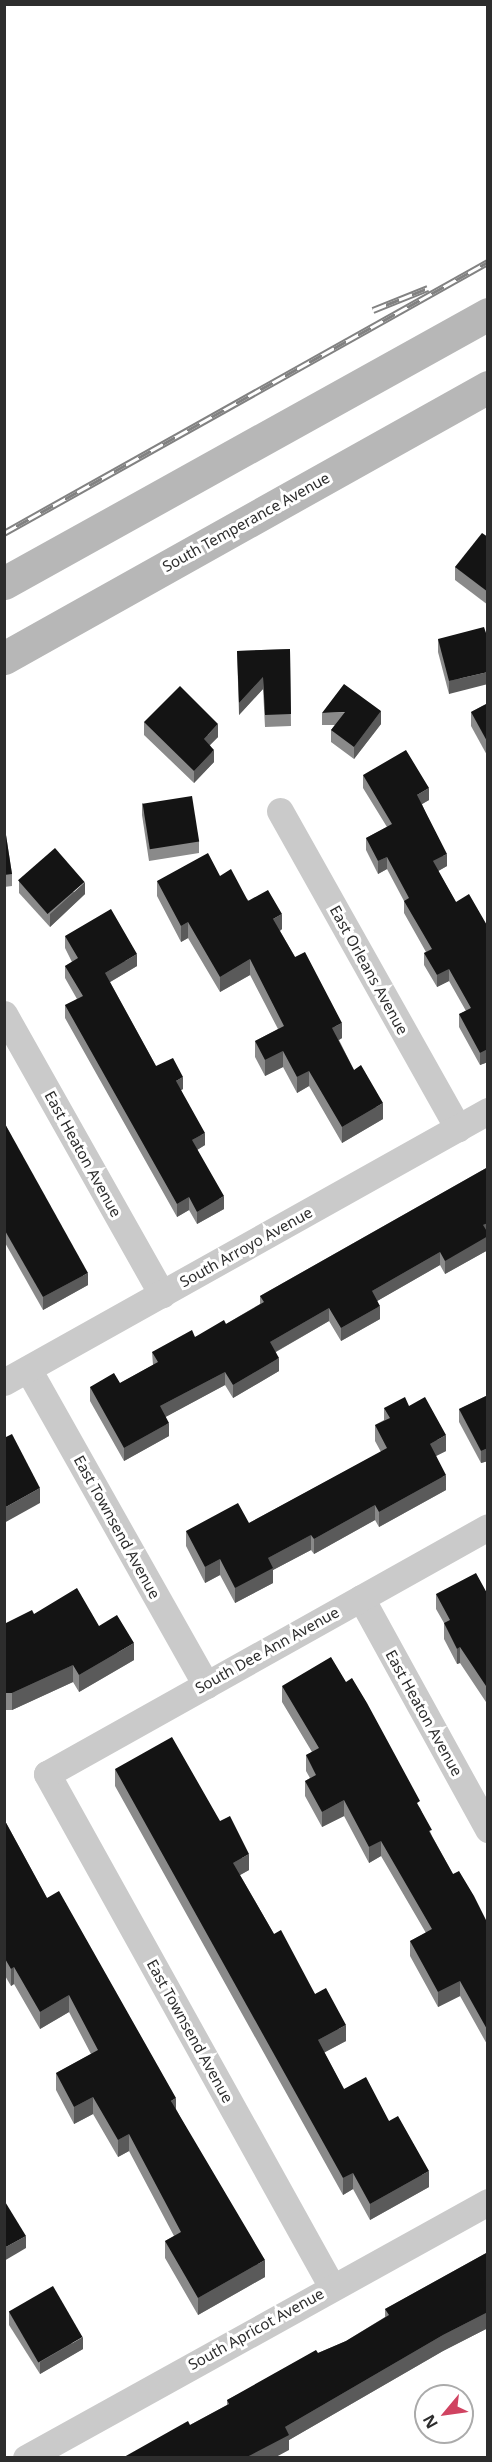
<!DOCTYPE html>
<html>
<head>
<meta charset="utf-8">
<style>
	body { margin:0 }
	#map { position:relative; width:492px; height:2462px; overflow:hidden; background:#fff; font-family:"Noto Sans",sans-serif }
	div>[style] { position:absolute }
	.street>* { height:27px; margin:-13.5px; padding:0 13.5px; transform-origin:13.5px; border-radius:13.5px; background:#cacaca }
	.secondary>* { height:33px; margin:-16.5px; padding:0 16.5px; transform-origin:16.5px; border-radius:16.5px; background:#b7b7b7 }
	.rail>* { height:7px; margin-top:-3.5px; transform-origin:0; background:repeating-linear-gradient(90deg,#fff 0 14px,#828282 0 28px); box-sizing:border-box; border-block:2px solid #828282 }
	.wall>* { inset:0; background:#8a8a8a }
	.shaded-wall>* { inset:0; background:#5a5a5a }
	.building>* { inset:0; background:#141414; transform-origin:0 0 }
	span { translate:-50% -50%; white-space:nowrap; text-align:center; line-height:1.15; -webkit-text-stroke:6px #fff; paint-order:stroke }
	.street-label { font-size:15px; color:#2d2d2d }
	.frame { position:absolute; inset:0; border:6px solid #2d2d2d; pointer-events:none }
	.north { position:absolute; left:414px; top:2384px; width:60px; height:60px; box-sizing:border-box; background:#fff; border:2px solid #ababab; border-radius:50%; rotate:241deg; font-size:16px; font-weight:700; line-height:24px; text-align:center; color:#2d2d2d }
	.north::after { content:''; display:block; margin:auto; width:21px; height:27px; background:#d04361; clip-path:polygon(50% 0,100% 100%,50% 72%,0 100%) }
</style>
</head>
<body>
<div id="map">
	<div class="street">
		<i style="left:280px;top:811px;width:364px;rotate:60.7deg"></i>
		<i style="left:4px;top:1014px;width:322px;rotate:60.6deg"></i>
		<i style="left:28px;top:1369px;width:363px;rotate:60.6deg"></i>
		<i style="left:4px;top:1382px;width:555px;rotate:-29.25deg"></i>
		<i style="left:361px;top:1598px;width:264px;rotate:61.2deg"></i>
		<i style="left:332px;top:2287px;width:587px;rotate:-119.05deg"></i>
		<i style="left:47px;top:1774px;width:505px;rotate:-29.25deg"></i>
		<i style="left:26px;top:2458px;width:528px;rotate:-28.99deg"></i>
	</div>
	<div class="secondary">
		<i style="left:4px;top:583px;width:554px;rotate:-29.06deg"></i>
		<i style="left:4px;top:658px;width:555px;rotate:-29.25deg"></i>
	</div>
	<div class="rail">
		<i style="left:373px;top:310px;width:59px;rotate:-21.8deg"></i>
		<i style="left:4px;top:533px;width:555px;rotate:-29.25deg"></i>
	</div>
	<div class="wall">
		<i style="clip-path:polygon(488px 537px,488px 605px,455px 580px,455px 567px)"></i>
		<i style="clip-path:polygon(438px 639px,488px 639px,449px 694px,438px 652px)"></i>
		<i style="clip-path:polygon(290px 649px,291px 726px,265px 727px,263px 689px,239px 715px,237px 651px)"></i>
		<i style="clip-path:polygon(488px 703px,488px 757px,471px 726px,471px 712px)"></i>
		<i style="clip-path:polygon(381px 711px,381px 724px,354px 759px,331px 742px,331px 730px,335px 725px,322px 725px,322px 713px)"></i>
		<i style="clip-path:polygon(144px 722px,218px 737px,210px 745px,214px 762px,194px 783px,144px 735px)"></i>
		<i style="clip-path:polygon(363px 775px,429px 800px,422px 804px,447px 866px,438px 871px,456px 902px,488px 927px,488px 1062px,480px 1065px,459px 1027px,459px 1014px,466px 1011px,449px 981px,437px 987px,424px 965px,424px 953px,426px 952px,404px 913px,404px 901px,387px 869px,378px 874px,366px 850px,366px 838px,387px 827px,363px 788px)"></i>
		<i style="clip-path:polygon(142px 803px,199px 841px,199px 853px,149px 861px,142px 815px)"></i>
		<i style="clip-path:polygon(4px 822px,12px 874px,12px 886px,4px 887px)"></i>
		<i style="clip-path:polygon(220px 876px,282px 929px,280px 931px,342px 1038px,339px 1040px,354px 1070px,383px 1119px,342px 1143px,309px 1086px,297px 1093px,283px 1067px,265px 1076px,255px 1057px,255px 1041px,278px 1029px,250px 975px,220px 992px,188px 938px,181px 942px,157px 896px,157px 881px)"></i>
		<i style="clip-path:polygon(19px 881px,85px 894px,50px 927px,19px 893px)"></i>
		<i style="clip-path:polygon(65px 936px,137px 966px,110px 982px,156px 1066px,183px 1089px,181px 1090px,205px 1145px,197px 1150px,224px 1209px,197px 1224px,189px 1210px,177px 1217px,65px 1018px,65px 1005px,77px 999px,65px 978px,65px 966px,72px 962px,65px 948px)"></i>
		<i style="clip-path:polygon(4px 1122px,88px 1285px,43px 1310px,4px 1241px)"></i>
		<i style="clip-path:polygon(488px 1167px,488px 1250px,445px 1274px,440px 1265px,377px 1301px,380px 1319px,341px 1341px,329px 1321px,276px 1352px,279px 1371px,233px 1398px,225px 1385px,165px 1417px,169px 1436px,124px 1461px,90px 1401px,90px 1387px,120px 1383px,153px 1365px,152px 1352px,195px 1337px,226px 1324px,260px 1304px,260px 1296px)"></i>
		<i style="clip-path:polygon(488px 1395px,488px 1461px,481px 1463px,459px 1422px,459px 1409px)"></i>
		<i style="clip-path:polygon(409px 1406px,446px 1451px,436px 1456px,446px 1490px,379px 1527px,375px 1520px,314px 1554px,311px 1550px,273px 1570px,273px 1583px,235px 1603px,220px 1575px,205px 1583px,186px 1546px,186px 1531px,249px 1523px,381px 1452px,375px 1441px,375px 1425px,384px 1420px,384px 1408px)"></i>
		<i style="clip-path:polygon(436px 1594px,488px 1595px,488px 1705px,460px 1663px,457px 1664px,444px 1639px,444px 1623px,436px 1609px)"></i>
		<i style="clip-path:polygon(34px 1614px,134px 1660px,79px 1692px,73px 1682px,12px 1710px,4px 1710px,4px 1624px)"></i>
		<i style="clip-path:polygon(282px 1686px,420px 1808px,432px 1836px,453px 1874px,488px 1924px,488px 2046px,460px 1996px,438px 2007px,410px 1956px,410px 1941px,426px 1933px,381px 1856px,369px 1863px,344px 1816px,322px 1827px,305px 1796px,305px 1781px,310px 1778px,306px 1771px,306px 1755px,312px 1752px,282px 1702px)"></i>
		<i style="clip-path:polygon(115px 1769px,220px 1821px,249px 1870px,240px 1875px,274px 1934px,315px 1994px,346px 2041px,324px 2052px,344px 2089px,389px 2121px,429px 2187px,370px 2220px,353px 2189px,343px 2195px,115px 1786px)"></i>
		<i style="clip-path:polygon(4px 1819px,47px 1898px,176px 2109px,265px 2277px,198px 2315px,165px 2258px,165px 2241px,174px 2236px,129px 2151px,118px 2157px,93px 2114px,74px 2124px,56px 2090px,56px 2073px,91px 2054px,69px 2012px,40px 2029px,14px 1984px,11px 1986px,4px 1974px)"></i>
		<i style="clip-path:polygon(488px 2252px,488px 2328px,443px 2351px,289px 2440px,289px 2450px,190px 2425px,227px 2405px,227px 2400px,318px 2353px,346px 2341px,385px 2317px,385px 2309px)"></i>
		<i style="clip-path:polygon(9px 2312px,83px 2349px,40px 2374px,9px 2325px)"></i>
	</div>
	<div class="shaded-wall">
		<i style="clip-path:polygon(488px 672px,488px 684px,449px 694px,449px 681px)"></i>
		<i style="clip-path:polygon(263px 677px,263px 689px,239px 715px,239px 703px)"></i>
		<i style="clip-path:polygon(381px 711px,381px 724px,354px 759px,354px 747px)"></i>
		<i style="clip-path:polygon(218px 724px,218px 737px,204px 751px,204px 739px)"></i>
		<i style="clip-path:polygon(214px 750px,214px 762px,194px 783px,194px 771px)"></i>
		<i style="clip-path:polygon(429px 788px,429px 800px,417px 807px,417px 795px)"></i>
		<i style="clip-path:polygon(447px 854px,447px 866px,433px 874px,433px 861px)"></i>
		<i style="clip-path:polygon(387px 857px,387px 869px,378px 874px,378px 861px)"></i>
		<i style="clip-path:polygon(85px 882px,85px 894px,50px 927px,50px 914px)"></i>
		<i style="clip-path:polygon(282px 914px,282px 929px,273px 935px,273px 919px)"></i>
		<i style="clip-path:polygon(188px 922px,188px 938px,181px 942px,181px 926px)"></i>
		<i style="clip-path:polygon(137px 954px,137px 966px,105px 985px,105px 973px)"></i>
		<i style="clip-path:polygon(250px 959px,250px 975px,220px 992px,220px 977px)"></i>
		<i style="clip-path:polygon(449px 969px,449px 981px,437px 987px,437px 975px)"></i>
		<i style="clip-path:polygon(342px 1023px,342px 1038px,332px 1044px,332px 1028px)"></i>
		<i style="clip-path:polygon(488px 1049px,488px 1062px,480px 1065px,480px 1053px)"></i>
		<i style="clip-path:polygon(283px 1051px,283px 1067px,265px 1076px,265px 1060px)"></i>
		<i style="clip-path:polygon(309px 1071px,309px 1086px,297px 1093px,297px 1077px)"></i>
		<i style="clip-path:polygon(183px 1077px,183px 1089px,176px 1093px,176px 1081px)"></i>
		<i style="clip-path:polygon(383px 1103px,383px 1119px,342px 1143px,342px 1127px)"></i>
		<i style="clip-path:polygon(205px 1133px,205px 1145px,192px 1153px,192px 1140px)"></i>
		<i style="clip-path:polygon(224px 1196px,224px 1209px,197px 1224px,197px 1212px)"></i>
		<i style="clip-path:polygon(189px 1197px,189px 1210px,177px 1217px,177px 1204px)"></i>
		<i style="clip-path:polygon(488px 1223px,488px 1250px,445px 1274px,445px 1261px,483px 1225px)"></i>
		<i style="clip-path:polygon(440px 1252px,440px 1265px,372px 1304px,372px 1291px)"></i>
		<i style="clip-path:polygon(88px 1273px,88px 1285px,43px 1310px,43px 1297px)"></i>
		<i style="clip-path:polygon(380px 1306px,380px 1319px,341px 1341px,341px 1328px)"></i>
		<i style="clip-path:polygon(329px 1308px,329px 1321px,270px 1355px,270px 1342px)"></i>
		<i style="clip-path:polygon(279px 1358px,279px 1371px,233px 1398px,233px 1385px)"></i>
		<i style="clip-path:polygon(225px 1372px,225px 1385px,160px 1420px,160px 1406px)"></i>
		<i style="clip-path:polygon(169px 1423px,169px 1436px,124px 1461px,124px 1448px)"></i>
		<i style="clip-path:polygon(446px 1435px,446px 1451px,430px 1459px,430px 1444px)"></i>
		<i style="clip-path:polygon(488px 1448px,488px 1461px,481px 1463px,481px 1451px)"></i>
		<i style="clip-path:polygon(446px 1475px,446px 1490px,379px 1527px,379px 1512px)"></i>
		<i style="clip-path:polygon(40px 1488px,40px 1503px,4px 1523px,4px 1508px)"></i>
		<i style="clip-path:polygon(375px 1505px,375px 1520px,314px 1554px,314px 1539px)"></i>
		<i style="clip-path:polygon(311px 1535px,311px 1550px,273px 1570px,273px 1583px,235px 1603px,235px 1588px,268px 1558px)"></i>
		<i style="clip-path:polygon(220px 1559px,220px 1575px,205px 1583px,205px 1567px)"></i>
		<i style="clip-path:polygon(134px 1643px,134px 1660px,79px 1692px,79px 1675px)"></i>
		<i style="clip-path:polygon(460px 1647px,460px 1663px,457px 1664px,457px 1649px)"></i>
		<i style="clip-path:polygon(73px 1665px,73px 1682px,12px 1710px,12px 1693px)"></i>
		<i style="clip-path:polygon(344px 1800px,344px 1816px,322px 1827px,322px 1812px)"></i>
		<i style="clip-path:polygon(381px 1841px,381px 1856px,369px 1863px,369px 1847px)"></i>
		<i style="clip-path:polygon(249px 1854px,249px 1870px,233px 1879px,233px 1863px)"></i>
		<i style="clip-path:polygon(14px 1967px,14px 1984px,11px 1986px,11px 1969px)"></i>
		<i style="clip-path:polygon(460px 1981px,460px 1996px,438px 2007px,438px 1992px)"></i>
		<i style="clip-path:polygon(69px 1995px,69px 2012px,40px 2029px,40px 2012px)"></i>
		<i style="clip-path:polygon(346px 2025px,346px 2041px,318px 2056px,318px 2040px)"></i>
		<i style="clip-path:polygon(93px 2097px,93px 2114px,74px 2124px,74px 2107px)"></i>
		<i style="clip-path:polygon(176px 2098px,176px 2115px,171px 2101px)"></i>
		<i style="clip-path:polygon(129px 2134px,129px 2151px,118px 2157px,118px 2140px)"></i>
		<i style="clip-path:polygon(429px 2171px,429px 2187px,370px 2220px,370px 2204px)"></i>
		<i style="clip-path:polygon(353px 2173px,353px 2189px,343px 2195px,343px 2178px)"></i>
		<i style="clip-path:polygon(26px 2236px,26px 2248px,4px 2261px,4px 2248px)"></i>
		<i style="clip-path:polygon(265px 2260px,265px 2277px,198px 2315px,198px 2298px)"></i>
		<i style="clip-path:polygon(488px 2312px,488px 2328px,443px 2351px,289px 2440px,289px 2450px,276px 2457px,247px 2457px,285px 2427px,443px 2335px)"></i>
		<i style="clip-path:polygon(83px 2337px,83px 2349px,40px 2374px,40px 2362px)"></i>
	</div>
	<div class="building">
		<i style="clip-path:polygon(482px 533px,488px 537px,488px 592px,455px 567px)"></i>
		<i style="clip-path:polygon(484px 627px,488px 639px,488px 672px,449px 681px,438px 639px)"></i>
		<i style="clip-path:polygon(290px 649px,291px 714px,265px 715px,263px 677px,239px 703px,237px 651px)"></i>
		<i style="clip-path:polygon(344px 684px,381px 711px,354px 747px,331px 730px,345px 712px,322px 713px)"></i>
		<i style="clip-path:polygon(180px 686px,218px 724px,204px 739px,214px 750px,194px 771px,144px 722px)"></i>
		<i style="clip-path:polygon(488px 703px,488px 743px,471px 712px)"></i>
		<i style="clip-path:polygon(406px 750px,429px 788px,417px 795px,447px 854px,433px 861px,456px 902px,469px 894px,488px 927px,488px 1049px,480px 1053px,459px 1014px,471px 1008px,449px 969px,437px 975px,424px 953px,432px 949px,404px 901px,409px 898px,387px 857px,378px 861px,366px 838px,392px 824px,363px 775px)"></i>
		<i style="left:192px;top:796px;width:46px;height:50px;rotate:81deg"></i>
		<i style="clip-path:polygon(4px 822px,12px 874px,4px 875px)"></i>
		<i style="left:55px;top:848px;width:45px;height:49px;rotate:49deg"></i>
		<i style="clip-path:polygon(208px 853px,220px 876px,231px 869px,248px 901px,268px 890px,282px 914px,273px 919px,295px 957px,305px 952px,342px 1023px,332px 1028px,354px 1070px,361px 1065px,383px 1103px,342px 1127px,309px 1071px,297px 1077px,283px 1051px,265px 1060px,255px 1041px,284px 1026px,250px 959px,220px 977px,188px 922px,181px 926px,157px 881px)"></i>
		<i style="clip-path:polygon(111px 909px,137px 954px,105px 973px,156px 1066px,173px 1058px,183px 1077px,176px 1081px,205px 1133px,192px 1140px,224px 1196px,197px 1212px,189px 1197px,177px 1204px,65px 1005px,83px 996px,65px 966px,78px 958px,65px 936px)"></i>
		<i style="clip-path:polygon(4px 1122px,88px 1273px,43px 1297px,4px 1229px)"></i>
		<i style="clip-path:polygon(488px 1167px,488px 1223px,483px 1225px,488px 1233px,488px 1236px,445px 1261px,440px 1252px,372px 1291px,380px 1306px,341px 1328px,329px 1308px,270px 1342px,279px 1358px,233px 1385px,225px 1372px,160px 1406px,169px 1423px,124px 1448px,90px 1387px,114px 1373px,120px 1383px,158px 1362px,152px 1352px,192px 1330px,195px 1337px,224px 1320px,226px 1324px,264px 1302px,260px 1296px)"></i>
		<i style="clip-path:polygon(488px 1395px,488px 1448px,481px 1451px,459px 1409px)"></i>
		<i style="clip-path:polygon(405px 1397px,409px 1406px,425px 1397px,446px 1435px,430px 1444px,446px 1475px,379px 1512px,375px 1505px,314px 1539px,311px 1535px,268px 1558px,273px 1568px,235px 1588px,220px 1559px,205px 1567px,186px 1531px,238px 1503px,249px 1523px,387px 1448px,375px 1425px,390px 1418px,384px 1408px)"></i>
		<i style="clip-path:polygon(12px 1434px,40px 1488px,4px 1508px,4px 1438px)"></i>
		<i style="clip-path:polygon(476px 1573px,488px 1595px,488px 1689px,460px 1647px,457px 1649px,444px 1623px,450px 1620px,436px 1594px)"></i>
		<i style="clip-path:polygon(77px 1588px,99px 1626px,117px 1615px,134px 1643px,79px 1675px,73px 1665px,12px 1693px,4px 1693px,4px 1624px,32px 1610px,34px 1614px)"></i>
		<i style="clip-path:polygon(331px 1657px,346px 1682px,352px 1678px,367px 1703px,420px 1801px,417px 1803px,432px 1830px,429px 1831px,453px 1874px,459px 1871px,474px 1896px,488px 1924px,488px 2031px,460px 1981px,438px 1992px,410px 1941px,432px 1929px,381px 1841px,369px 1847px,344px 1800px,322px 1812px,305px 1781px,316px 1775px,306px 1755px,319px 1748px,282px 1686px)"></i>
		<i style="clip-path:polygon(172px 1737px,220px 1821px,230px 1816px,249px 1854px,233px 1863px,274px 1934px,281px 1930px,315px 1994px,326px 1988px,346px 2025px,318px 2040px,344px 2089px,366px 2077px,389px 2121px,398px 2116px,429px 2171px,370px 2204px,353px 2173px,343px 2178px,115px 1769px)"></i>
		<i style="clip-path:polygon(4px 1819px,47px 1898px,59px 1891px,176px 2098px,171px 2101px,265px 2260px,198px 2298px,165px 2241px,181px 2232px,129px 2134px,118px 2140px,93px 2097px,74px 2107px,56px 2073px,98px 2050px,69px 1995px,40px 2012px,14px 1967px,11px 1969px,4px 1957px)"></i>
		<i style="clip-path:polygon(4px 2200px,26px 2236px,4px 2248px)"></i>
		<i style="clip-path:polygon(488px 2252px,488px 2312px,443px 2335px,285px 2427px,289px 2435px,247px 2457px,124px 2457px,188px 2421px,190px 2425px,229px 2404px,227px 2400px,316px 2350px,318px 2353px,346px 2341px,389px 2315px,385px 2309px)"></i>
		<i style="left:53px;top:2286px;width:59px;height:51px;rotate:60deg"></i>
	</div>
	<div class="street-label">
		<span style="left:246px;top:522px;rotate:-29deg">South Temperance Avenue</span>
		<span style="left:369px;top:970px;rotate:61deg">East Orleans Avenue</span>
		<span style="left:83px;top:1154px;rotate:61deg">East Heaton Avenue</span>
		<span style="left:246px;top:1247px;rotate:-29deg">South Arroyo Avenue</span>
		<span style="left:117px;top:1527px;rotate:61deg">East Townsend Avenue</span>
		<span style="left:267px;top:1650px;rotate:-29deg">South Dee Ann Avenue</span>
		<span style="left:424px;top:1713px;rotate:61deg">East Heaton Avenue</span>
		<span style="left:190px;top:2031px;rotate:61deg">East Townsend Avenue</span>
		<span style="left:256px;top:2329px;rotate:-29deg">South Apricot Avenue</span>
	</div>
	<div class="frame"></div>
	<div class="north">N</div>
</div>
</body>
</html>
